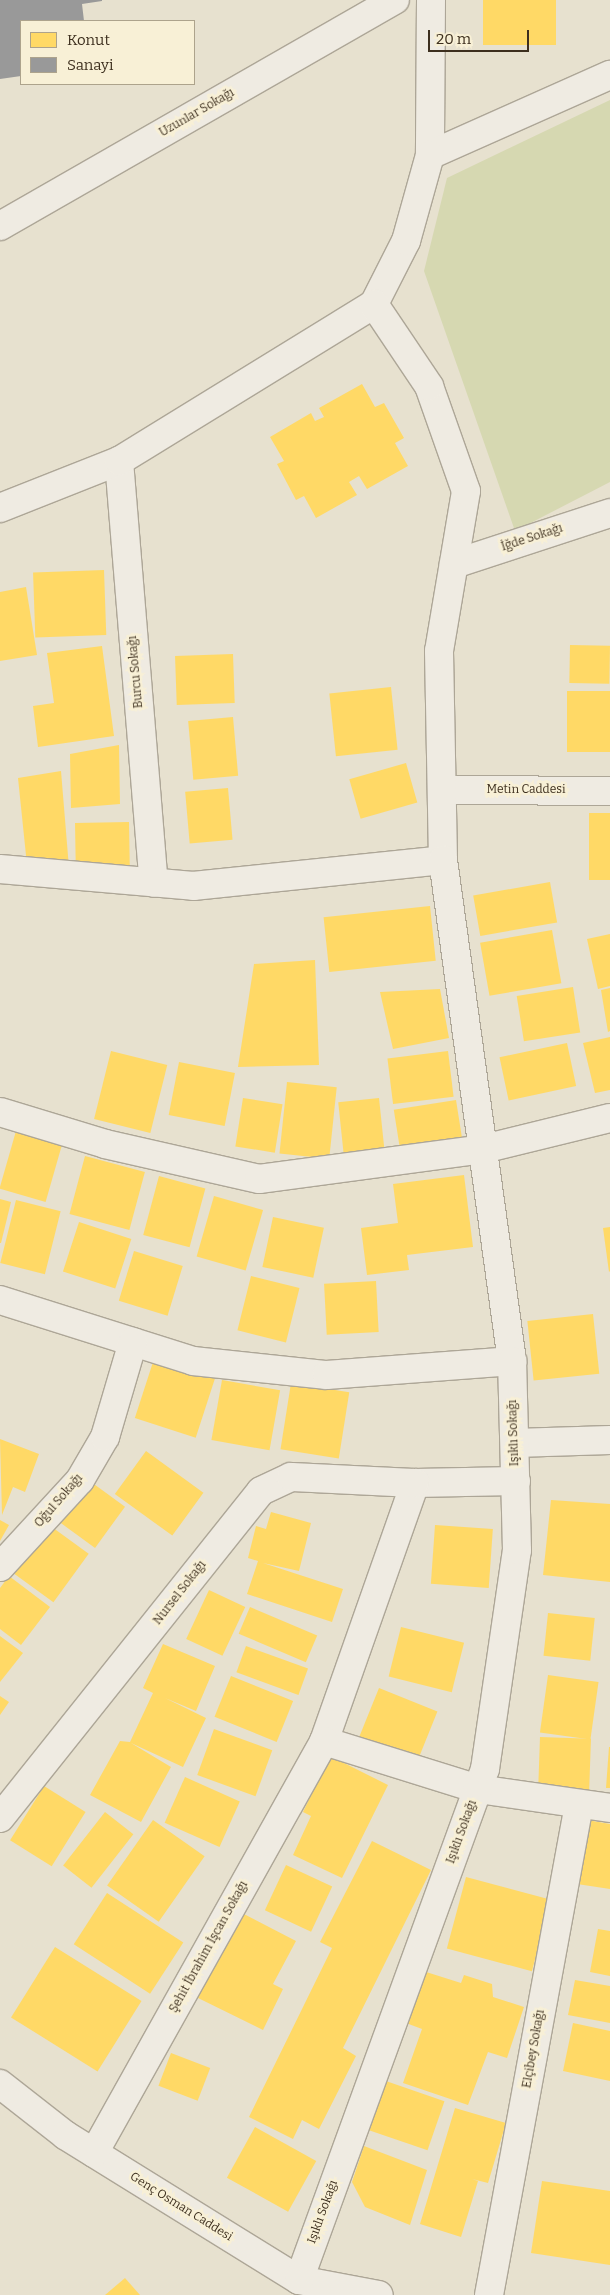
<!DOCTYPE html>
<html>
<head>
<meta charset="utf-8">
<style>
	body { margin:0 }
	#map { position:relative; width:610px; height:2295px; overflow:hidden; background:#e7e1cf; font-family:Bitter,serif }
	div>[style] { position:absolute }
	.green>* { inset:0; background:#d6d8b1 }
	.homes>* { inset:0; background:#ffd966; transform-origin:0 0 }
	.industry>* { inset:0; background:#999 }
	.roads { filter:drop-shadow(1px 0 #ada697) drop-shadow(-1px 0 #ada697) drop-shadow(0 1px #ada697) drop-shadow(0 -1px #ada697) }
	.minor>* { height:28px; margin:-14px; padding:0 14px; transform-origin:14px; border-radius:14px; background:#efebe2 }
	span { translate:-50% -50%; white-space:nowrap; text-align:center; line-height:1.15; -webkit-text-stroke:5px #f8f0d6; paint-order:stroke }
	.street-label { font-size:12px; color:#3d2f1e }
	.legend { position:absolute; left:20px; top:20px; width:175px; height:65px; box-sizing:border-box; background:#f8f0d6; border:1px solid #ada38c; margin:0; padding:6px 9px; list-style:none; font-size:15px; color:#3d2f1e }
	.legend li { display:flex; align-items:center; gap:10px; height:25px }
	.legend b { width:25px; border:1px solid #ada38c }
	.scale { position:absolute; left:428px; top:30px; width:101px; height:22px; box-sizing:border-box; border:2px solid #3d2f1e; border-top:0; padding-left:6px; font-size:15px; line-height:18px; white-space:nowrap; color:#3d2f1e; -webkit-text-stroke:4px #f8f0d6; paint-order:stroke }
</style>
</head>
<body>
<div id="map">
	<div class="green">
		<i style="clip-path:polygon(610px 100px,610px 482px,515px 531px,424px 271px,447px 178px)"></i>
	</div>
	<div class="homes">
		<i style="left:483px;top:0;width:73px;height:45px"></i>
		<i style="clip-path:polygon(362px 384px,375px 407px,384px 403px,404px 438px,395px 443px,408px 466px,367px 489px,359px 476px,349px 482px,357px 495px,316px 518px,304px 496px,296px 500px,277px 464px,284px 461px,270px 437px,311px 413px,315px 421px,324px 417px,319px 408px)"></i>
		<i style="left:104px;top:570px;width:65px;height:71px;rotate:88deg"></i>
		<i style="clip-path:polygon(26px 587px,37px 655px,0 661px,0 592px)"></i>
		<i style="left:570px;top:645px;width:40px;height:38px;rotate:1deg"></i>
		<i style="clip-path:polygon(102px 646px,114px 736px,38px 747px,33px 706px,54px 703px,47px 653px)"></i>
		<i style="left:233px;top:654px;width:49px;height:58px;rotate:88deg"></i>
		<i style="left:391px;top:687px;width:63px;height:62px;rotate:84deg"></i>
		<i style="left:567px;top:691px;width:43px;height:61px"></i>
		<i style="left:233px;top:717px;width:59px;height:45px;rotate:85deg"></i>
		<i style="clip-path:polygon(119px 745px,120px 804px,71px 808px,70px 754px)"></i>
		<i style="left:406px;top:763px;width:41px;height:59px;rotate:74deg"></i>
		<i style="clip-path:polygon(61px 771px,69px 868px,27px 865px,18px 778px)"></i>
		<i style="left:228px;top:788px;width:52px;height:43px;rotate:85deg"></i>
		<i style="left:610px;top:813px;width:67px;height:21px;rotate:90deg"></i>
		<i style="left:129px;top:822px;width:48px;height:54px;rotate:89deg"></i>
		<i style="left:550px;top:882px;width:41px;height:78px;rotate:80deg"></i>
		<i style="left:430px;top:906px;width:55px;height:107px;rotate:84deg"></i>
		<i style="left:552px;top:930px;width:54px;height:73px;rotate:80deg"></i>
		<i style="clip-path:polygon(610px 934px,610px 986px,598px 989px,587px 939px)"></i>
		<i style="clip-path:polygon(315px 960px,319px 1065px,238px 1067px,254px 964px)"></i>
		<i style="left:573px;top:987px;width:46px;height:57px;rotate:81deg"></i>
		<i style="clip-path:polygon(610px 988px,610px 1031px,608px 1032px,601px 990px)"></i>
		<i style="clip-path:polygon(440px 989px,449px 1038px,393px 1049px,380px 992px)"></i>
		<i style="clip-path:polygon(610px 1037px,610px 1090px,595px 1093px,583px 1043px)"></i>
		<i style="left:567px;top:1043px;width:44px;height:69px;rotate:78deg"></i>
		<i style="left:111px;top:1051px;width:58px;height:70px;rotate:14deg"></i>
		<i style="left:448px;top:1051px;width:46px;height:61px;rotate:83deg"></i>
		<i style="left:179px;top:1062px;width:57px;height:54px;rotate:11deg"></i>
		<i style="left:287px;top:1082px;width:50px;height:72px;rotate:6deg"></i>
		<i style="left:243px;top:1098px;width:40px;height:49px;rotate:9deg"></i>
		<i style="left:379px;top:1098px;width:57px;height:41px;rotate:84deg"></i>
		<i style="left:456px;top:1100px;width:44px;height:63px;rotate:81deg"></i>
		<i style="left:16px;top:1131px;width:48px;height:60px;rotate:16deg"></i>
		<i style="left:85px;top:1156px;width:62px;height:60px;rotate:15deg"></i>
		<i style="clip-path:polygon(464px 1175px,473px 1247px,407px 1255px,409px 1270px,367px 1275px,361px 1228px,398px 1223px,393px 1184px)"></i>
		<i style="left:159px;top:1176px;width:48px;height:61px;rotate:15deg"></i>
		<i style="left:214px;top:1196px;width:51px;height:63px;rotate:16deg"></i>
		<i style="clip-path:polygon(0 1199px,11px 1202px,1px 1243px,0 1243px)"></i>
		<i style="left:16px;top:1200px;width:46px;height:65px;rotate:14deg"></i>
		<i style="left:273px;top:1217px;width:52px;height:51px;rotate:12deg"></i>
		<i style="left:79px;top:1222px;width:55px;height:52px;rotate:18deg"></i>
		<i style="clip-path:polygon(610px 1227px,610px 1271px,609px 1272px,603px 1228px)"></i>
		<i style="left:134px;top:1251px;width:51px;height:52px;rotate:17deg"></i>
		<i style="left:251px;top:1276px;width:50px;height:56px;rotate:14deg"></i>
		<i style="left:376px;top:1281px;width:51px;height:52px;rotate:87deg"></i>
		<i style="left:593px;top:1314px;width:60px;height:66px;rotate:84deg"></i>
		<i style="left:154px;top:1359px;width:64px;height:62px;rotate:18deg"></i>
		<i style="left:222px;top:1380px;width:59px;height:61px;rotate:10deg"></i>
		<i style="left:291px;top:1383px;width:59px;height:67px;rotate:9deg"></i>
		<i style="clip-path:polygon(0 1439px,39px 1454px,25px 1492px,13px 1487px,2px 1515px)"></i>
		<i style="left:146px;top:1451px;width:71px;height:53px;rotate:36deg"></i>
		<i style="left:87px;top:1479px;width:47px;height:51px;rotate:36deg"></i>
		<i style="clip-path:polygon(551px 1500px,610px 1504px,610px 1582px,543px 1575px)"></i>
		<i style="clip-path:polygon(271px 1512px,311px 1523px,299px 1571px,263px 1563px,343px 1589px,332px 1622px,247px 1594px,258px 1561px,248px 1558px,256px 1526px,266px 1529px)"></i>
		<i style="clip-path:polygon(0 1520px,9px 1525px,0 1541px)"></i>
		<i style="left:45px;top:1522px;width:54px;height:60px;rotate:36deg"></i>
		<i style="left:435px;top:1525px;width:58px;height:59px;rotate:4deg"></i>
		<i style="clip-path:polygon(9px 1576px,50px 1607px,21px 1645px,0 1629px,0 1588px)"></i>
		<i style="left:209px;top:1590px;width:40px;height:54px;rotate:25deg"></i>
		<i style="left:250px;top:1607px;width:73px;height:29px;rotate:23deg"></i>
		<i style="left:548px;top:1613px;width:47px;height:43px;rotate:6deg"></i>
		<i style="left:401px;top:1627px;width:65px;height:51px;rotate:14deg"></i>
		<i style="clip-path:polygon(0 1636px,23px 1653px,0 1682px)"></i>
		<i style="clip-path:polygon(163px 1644px,215px 1666px,196px 1711px,165px 1698px,206px 1718px,183px 1767px,131px 1743px,171px 1767px,141px 1822px,90px 1795px,120px 1741px,130px 1742px,153px 1693px,143px 1688px)"></i>
		<i style="left:246px;top:1646px;width:66px;height:28px;rotate:20deg"></i>
		<i style="left:548px;top:1675px;width:51px;height:58px;rotate:8deg"></i>
		<i style="left:231px;top:1676px;width:67px;height:44px;rotate:22deg"></i>
		<i style="left:379px;top:1688px;width:63px;height:61px;rotate:22deg"></i>
		<i style="clip-path:polygon(0 1696px,9px 1702px,0 1715px)"></i>
		<i style="left:214px;top:1729px;width:62px;height:49px;rotate:20deg"></i>
		<i style="left:540px;top:1737px;width:51px;height:53px;rotate:2deg"></i>
		<i style="clip-path:polygon(609px 1747px,610px 1747px,610px 1788px,606px 1788px)"></i>
		<i style="clip-path:polygon(330px 1756px,388px 1785px,342px 1878px,293px 1855px,311px 1816px,303px 1812px)"></i>
		<i style="left:185px;top:1777px;width:60px;height:50px;rotate:24deg"></i>
		<i style="left:44px;top:1786px;width:49px;height:64px;rotate:32deg"></i>
		<i style="left:105px;top:1812px;width:36px;height:68px;rotate:38deg"></i>
		<i style="left:153px;top:1820px;width:63px;height:80px;rotate:35deg"></i>
		<i style="clip-path:polygon(587px 1820px,610px 1824px,610px 1889px,577px 1884px)"></i>
		<i style="clip-path:polygon(372px 1841px,431px 1870px,343px 2048px,356px 2056px,319px 2129px,302px 2120px,293px 2139px,249px 2117px,332px 1948px,320px 1942px)"></i>
		<i style="left:286px;top:1865px;width:51px;height:50px;rotate:25deg"></i>
		<i style="left:466px;top:1877px;width:88px;height:74px;rotate:15deg"></i>
		<i style="left:107px;top:1893px;width:91px;height:61px;rotate:33deg"></i>
		<i style="clip-path:polygon(240px 1912px,296px 1941px,273px 1984px,283px 1989px,263px 2030px,196px 1997px)"></i>
		<i style="clip-path:polygon(598px 1929px,610px 1931px,610px 1976px,590px 1972px)"></i>
		<i style="left:55px;top:1947px;width:102px;height:83px;rotate:32deg"></i>
		<i style="clip-path:polygon(423px 1971px,461px 1983px,464px 1975px,492px 1984px,493px 1997px,524px 2007px,507px 2058px,488px 2052px,468px 2105px,403px 2083px,422px 2029px,406px 2023px)"></i>
		<i style="clip-path:polygon(575px 1980px,610px 1986px,610px 2023px,568px 2015px)"></i>
		<i style="clip-path:polygon(573px 2023px,610px 2031px,610px 2081px,563px 2071px)"></i>
		<i style="left:171px;top:2053px;width:42px;height:35px;rotate:21deg"></i>
		<i style="left:383px;top:2080px;width:65px;height:52px;rotate:19deg"></i>
		<i style="clip-path:polygon(455px 2108px,506px 2123px,488px 2183px,472px 2179px,478px 2181px,461px 2237px,420px 2224px)"></i>
		<i style="left:255px;top:2127px;width:70px;height:58px;rotate:29deg"></i>
		<i style="clip-path:polygon(364px 2146px,427px 2170px,410px 2225px,365px 2207px,352px 2182px)"></i>
		<i style="clip-path:polygon(542px 2181px,610px 2191px,610px 2265px,531px 2253px)"></i>
		<i style="clip-path:polygon(125px 2278px,140px 2295px,105px 2295px)"></i>
	</div>
	<div class="industry">
		<i style="clip-path:polygon(0 0,102px 0,102px 1px,82px 4px,84px 21px,21px 21px,21px 76px,0 79px)"></i>
	</div>
	<div class="roads">
		<div class="minor">
			<i style="left:431px;top:0;width:155px;rotate:90.4deg"></i>
			<i style="left:430px;top:155px;width:197px;rotate:-24deg"></i>
			<i style="left:0;top:226px;width:455px;rotate:-29.8deg"></i>
			<i style="left:119px;top:461px;width:423px;rotate:85.3deg"></i>
			<i style="left:0;top:508px;width:128px;rotate:-21.6deg"></i>
			<i style="left:119px;top:461px;width:299px;rotate:-31.6deg"></i>
			<i style="left:374px;top:304px;width:71px;rotate:-63.1deg"></i>
			<i style="left:406px;top:241px;width:89px;rotate:-74.4deg"></i>
			<i style="left:454px;top:564px;width:164px;rotate:-18.1deg"></i>
			<i style="left:442px;top:790px;width:168px;rotate:0.3deg"></i>
			<i style="left:0;top:869px;width:194px;rotate:5deg"></i>
			<i style="left:193px;top:886px;width:251px;rotate:-5.9deg"></i>
			<i style="left:443px;top:860px;width:209px;rotate:-91.1deg"></i>
			<i style="left:439px;top:651px;width:162px;rotate:-80.4deg"></i>
			<i style="left:466px;top:491px;width:111px;rotate:-109.4deg"></i>
			<i style="left:429px;top:386px;width:99px;rotate:-123.9deg"></i>
			<i style="left:0;top:1112px;width:110px;rotate:16.9deg"></i>
			<i style="left:105px;top:1144px;width:158px;rotate:12.8deg"></i>
			<i style="left:259px;top:1179px;width:226px;rotate:-7.6deg"></i>
			<i style="left:483px;top:1149px;width:131px;rotate:-13.7deg"></i>
			<i style="left:0;top:1300px;width:202px;rotate:17.5deg"></i>
			<i style="left:193px;top:1361px;width:135px;rotate:6deg"></i>
			<i style="left:327px;top:1375px;width:186px;rotate:-4.3deg"></i>
			<i style="left:512px;top:1361px;width:506px;rotate:-97.84deg"></i>
			<i style="left:515px;top:1443px;width:95px;rotate:-1.8deg"></i>
			<i style="left:516px;top:1481px;width:101px;rotate:178.9deg"></i>
			<i style="left:415px;top:1483px;width:274px;rotate:109.4deg"></i>
			<i style="left:324px;top:1741px;width:161px;rotate:17.3deg"></i>
			<i style="left:478px;top:1789px;width:133px;rotate:8.2deg"></i>
			<i style="left:0;top:1567px;width:118px;rotate:-47.4deg"></i>
			<i style="left:80px;top:1480px;width:50px;rotate:-59.8deg"></i>
			<i style="left:105px;top:1437px;width:99px;rotate:-73.6deg"></i>
			<i style="left:0;top:1818px;width:418px;rotate:-51.4deg"></i>
			<i style="left:261px;top:1491px;width:33px;rotate:-25deg"></i>
			<i style="left:291px;top:1477px;width:124px;rotate:2.8deg"></i>
			<i style="left:0;top:2084px;width:83px;rotate:38.1deg"></i>
			<i style="left:65px;top:2135px;width:275px;rotate:31.8deg"></i>
			<i style="left:299px;top:2280px;width:81px;rotate:10.6deg"></i>
			<i style="left:94px;top:2153px;width:472px;rotate:-60.8deg"></i>
			<i style="left:299px;top:2280px;width:544px;rotate:-70deg"></i>
			<i style="left:485px;top:1769px;width:221px;rotate:-81.7deg"></i>
			<i style="left:517px;top:1550px;width:189px;rotate:-91.5deg"></i>
			<i style="left:489px;top:2295px;width:499px;rotate:-79.6deg"></i>
		</div>
	</div>
	<div class="street-label">
		<span style="left:197px;top:113px;rotate:-30deg">Uzunlar Sokağı</span>
		<span style="left:532px;top:538px;rotate:-18deg">İğde Sokağı</span>
		<span style="left:136px;top:672px;rotate:-95deg">Burcu Sokağı</span>
		<span style="left:526px;top:790px">Metin Caddesi</span>
		<span style="left:514px;top:1433px;rotate:-92deg">Işıklı Sokağı</span>
		<span style="left:59px;top:1501px;rotate:-49deg">Oğul Sokağı</span>
		<span style="left:180px;top:1593px;rotate:-52deg">Nursel Sokağı</span>
		<span style="left:462px;top:1832px;rotate:-70deg">Işıklı Sokağı</span>
		<span style="left:209px;top:1947px;rotate:-61deg">Şehit İbrahim İşcan Sokağı</span>
		<span style="left:534px;top:2049px;rotate:-80deg">Elçibey Sokağı</span>
		<span style="left:181px;top:2207px;rotate:32deg">Genç Osman Caddesi</span>
		<span style="left:323px;top:2212px;rotate:-70deg">Işıklı Sokağı</span>
	</div>
	<ul class="legend">
	<li><b style="height:14px;background:#ffd966"></b>Konut</li>
	<li><b style="height:14px;background:#999"></b>Sanayi</li>
	</ul>
	<div class="scale">20 m</div>
</div>
</body>
</html>
